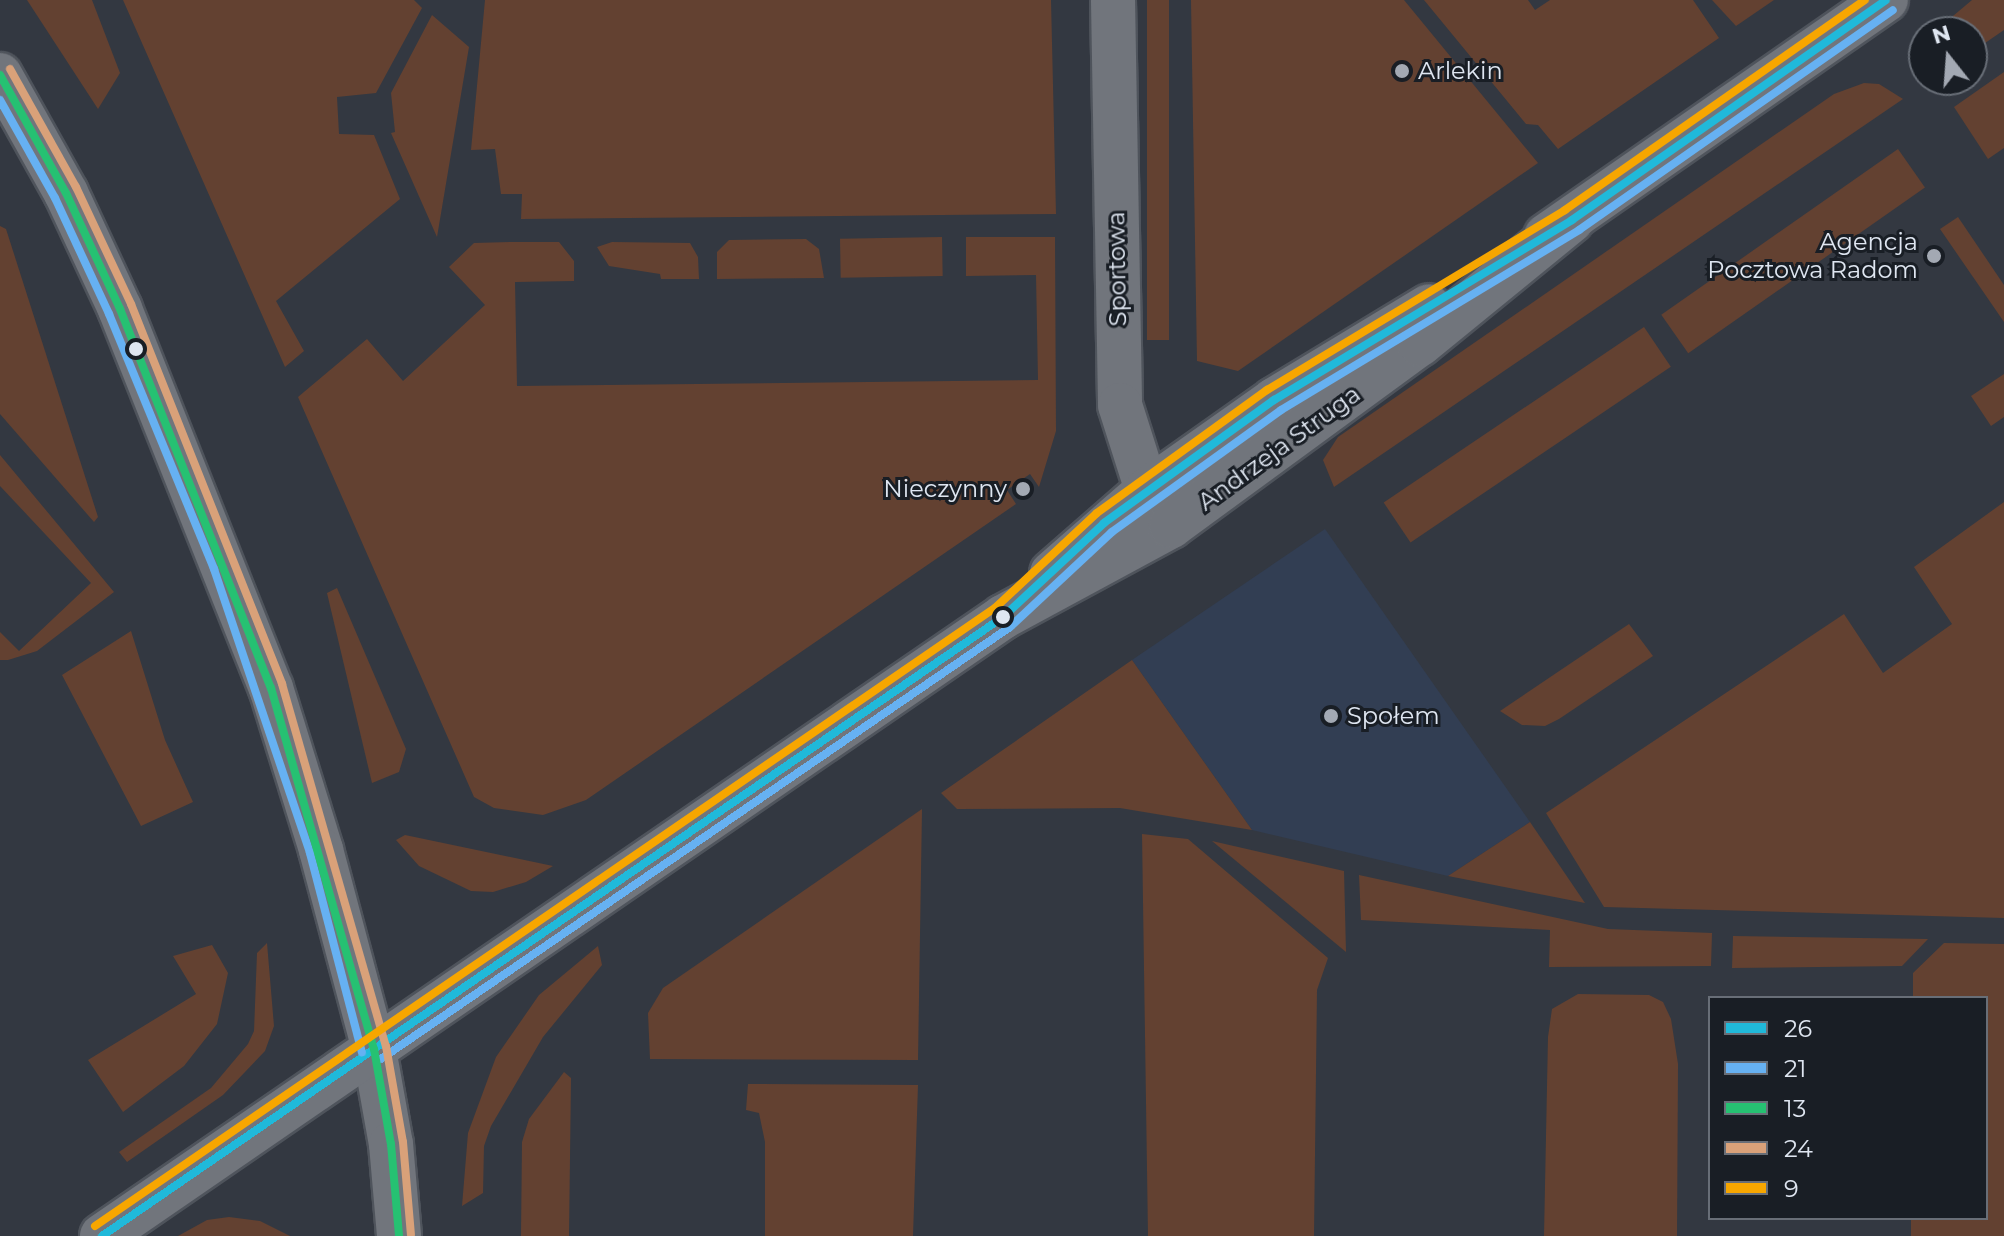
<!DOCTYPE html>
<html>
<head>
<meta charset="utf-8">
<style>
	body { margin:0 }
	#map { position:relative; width:2004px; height:1236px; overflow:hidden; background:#333841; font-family:Montserrat,sans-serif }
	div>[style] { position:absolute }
	.built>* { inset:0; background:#323e53 }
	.green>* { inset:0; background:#634131; transform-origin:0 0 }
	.roads { filter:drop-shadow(2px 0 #4f545c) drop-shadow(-2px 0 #4f545c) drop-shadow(0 2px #4f545c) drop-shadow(0 -2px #4f545c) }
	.minor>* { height:44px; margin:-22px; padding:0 22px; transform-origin:22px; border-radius:22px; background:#71757c }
	.bus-1>* { height:8px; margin:-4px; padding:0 4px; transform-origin:4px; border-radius:4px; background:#20b9da }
	.bus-2>* { height:8px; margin:-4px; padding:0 4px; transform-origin:4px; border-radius:4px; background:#66b1f2 }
	.bus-3>* { height:8px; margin:-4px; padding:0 4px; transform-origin:4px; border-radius:4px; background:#26c172 }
	.bus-4>* { height:8px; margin:-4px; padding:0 4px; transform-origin:4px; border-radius:4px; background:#d9a179 }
	.bus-5>* { height:8px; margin:-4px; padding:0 4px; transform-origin:4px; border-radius:4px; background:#f7a600 }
	.dots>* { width:22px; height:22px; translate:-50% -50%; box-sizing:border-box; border:4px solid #191e25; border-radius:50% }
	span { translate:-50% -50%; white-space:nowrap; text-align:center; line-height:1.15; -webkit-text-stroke:6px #191e25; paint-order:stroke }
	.poi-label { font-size:24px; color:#dfe6f1 }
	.left { translate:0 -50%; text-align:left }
	.right { translate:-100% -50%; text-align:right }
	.street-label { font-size:24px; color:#dfe6f1 }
	.legend { position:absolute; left:1708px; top:996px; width:280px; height:224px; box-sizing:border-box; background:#191e25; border:2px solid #686e77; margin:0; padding:10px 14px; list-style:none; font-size:24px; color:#dfe6f1 }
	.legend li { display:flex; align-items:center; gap:16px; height:40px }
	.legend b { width:40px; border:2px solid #686e77 }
	.north { position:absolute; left:1908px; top:16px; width:80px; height:80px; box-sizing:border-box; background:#191e25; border:2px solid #686e77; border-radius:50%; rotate:343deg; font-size:22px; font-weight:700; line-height:32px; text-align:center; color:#dfe6f1 }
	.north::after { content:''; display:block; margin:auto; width:28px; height:36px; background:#a3a9b3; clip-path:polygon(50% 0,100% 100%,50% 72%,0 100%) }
</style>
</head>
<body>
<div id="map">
	<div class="built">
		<i style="clip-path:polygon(1325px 529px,1530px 822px,1448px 876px,1252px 830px,1132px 660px)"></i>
	</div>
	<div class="green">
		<i style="clip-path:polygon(27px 0,92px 0,120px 73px,98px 109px)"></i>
		<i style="clip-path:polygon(123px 0,414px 0,422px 8px,376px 93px,337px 97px,339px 134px,374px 135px,400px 199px,276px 301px,304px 351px,285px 367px)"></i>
		<i style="clip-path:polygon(485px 0,1051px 0,1056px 214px,521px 219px,522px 194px,501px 194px,495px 149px,471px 150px)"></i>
		<i style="left:1147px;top:0;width:22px;height:340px"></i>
		<i style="clip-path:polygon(1191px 0,1404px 0,1538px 163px,1238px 371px,1197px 361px)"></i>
		<i style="clip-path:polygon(1424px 0,1528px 0,1535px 10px,1550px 0,1693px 0,1719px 38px,1558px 149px,1538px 125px,1526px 124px)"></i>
		<i style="clip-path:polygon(1712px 0,1774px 0,1736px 26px)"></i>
		<i style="clip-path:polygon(1972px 0,2004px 0,2004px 30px,1972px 52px,1972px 32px,1934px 32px)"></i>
		<i style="clip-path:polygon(432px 15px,469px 47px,437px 237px,391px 133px,395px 132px,391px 93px)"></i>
		<i style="clip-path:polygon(2004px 72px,2004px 148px,1988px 159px,1954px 107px)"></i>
		<i style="clip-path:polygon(1864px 83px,1879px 84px,1903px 99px,1334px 487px,1323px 460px,1338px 437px,1834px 94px)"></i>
		<i style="left:1898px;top:149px;width:47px;height:289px;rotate:55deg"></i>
		<i style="clip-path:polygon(1958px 217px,2004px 285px,2004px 322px,1940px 229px)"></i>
		<i style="clip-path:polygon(0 226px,6px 229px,98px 517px,94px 522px,0 414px)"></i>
		<i style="left:942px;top:237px;width:39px;height:102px;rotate:89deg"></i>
		<i style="clip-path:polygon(966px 237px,1055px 237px,1056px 431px,1039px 487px,1030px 474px,1007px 490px,1016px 504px,586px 800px,543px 815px,494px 808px,474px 797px,298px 397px,367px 339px,403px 381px,485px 305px,449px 267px,474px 243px,512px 242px,559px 242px,574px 261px,574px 281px,515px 282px,517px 386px,1038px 380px,1036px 275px,966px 276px)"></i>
		<i style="clip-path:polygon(806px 239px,819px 249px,824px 278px,717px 279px,717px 252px,729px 240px)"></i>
		<i style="clip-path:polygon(612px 242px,690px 243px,698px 257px,699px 279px,661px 279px,660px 274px,609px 266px,597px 247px)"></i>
		<i style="left:1644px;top:327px;width:48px;height:314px;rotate:56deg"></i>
		<i style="clip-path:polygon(2004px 374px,2004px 417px,1991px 426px,1971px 396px)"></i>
		<i style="clip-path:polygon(0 455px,114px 592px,37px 651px,8px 660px,0 660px,0 632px,19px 651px,91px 583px,0 486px)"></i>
		<i style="clip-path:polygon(2004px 502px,2004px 918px,1604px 907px,1546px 813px,1844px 614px,1883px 673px,1952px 624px,1914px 567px)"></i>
		<i style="clip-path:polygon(337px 588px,406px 749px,399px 772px,372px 783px,327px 593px)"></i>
		<i style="clip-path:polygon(1629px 624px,1653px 656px,1559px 719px,1545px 726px,1522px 725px,1500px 711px)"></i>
		<i style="clip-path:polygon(131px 631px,165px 740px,193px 802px,141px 826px,62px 675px)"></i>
		<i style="clip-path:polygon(1132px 660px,1252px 830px,1120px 808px,957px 809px,941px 793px)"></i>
		<i style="clip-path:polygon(922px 809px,918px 1060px,650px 1059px,648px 1013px,663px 988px)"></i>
		<i style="clip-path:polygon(1530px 822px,1585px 903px,1448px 876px)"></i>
		<i style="clip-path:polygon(1142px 834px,1188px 839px,1328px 958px,1317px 990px,1314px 1236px,1148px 1236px)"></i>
		<i style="clip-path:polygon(405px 835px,553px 866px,526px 882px,493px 892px,471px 891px,419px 866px,396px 840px)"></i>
		<i style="clip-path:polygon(1212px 841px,1344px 871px,1346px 952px)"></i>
		<i style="clip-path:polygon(1359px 875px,1608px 929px,1712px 933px,1711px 966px,1549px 967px,1550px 930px,1361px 920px)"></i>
		<i style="clip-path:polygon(1733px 936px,1928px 939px,1902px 966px,1732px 968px)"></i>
		<i style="clip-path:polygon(267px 943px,274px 1026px,265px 1051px,223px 1095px,127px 1162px,119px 1152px,211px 1088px,248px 1044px,254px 1031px,257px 953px)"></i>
		<i style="clip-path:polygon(1944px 943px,2004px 944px,2004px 1236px,1911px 1236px,1911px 1218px,1986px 1218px,1986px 998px,1913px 998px,1913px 973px)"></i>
		<i style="clip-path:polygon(212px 945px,228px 973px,217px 1024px,184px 1066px,123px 1112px,88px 1060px,196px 994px,173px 956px)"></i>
		<i style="clip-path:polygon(598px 946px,602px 965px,543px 1037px,491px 1126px,484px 1146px,483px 1193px,462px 1206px,468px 1133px,496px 1057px,539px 995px)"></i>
		<i style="clip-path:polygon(1578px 994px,1649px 995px,1663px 1002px,1671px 1019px,1678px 1064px,1677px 1236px,1544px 1236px,1548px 1037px,1552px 1009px)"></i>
		<i style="clip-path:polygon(564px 1072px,571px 1078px,569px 1236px,521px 1236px,522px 1142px,529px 1119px)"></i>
		<i style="clip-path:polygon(748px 1084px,918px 1085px,913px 1236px,765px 1236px,765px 1142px,759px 1113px,746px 1110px)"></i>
		<i style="clip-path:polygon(229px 1217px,260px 1221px,290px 1236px,178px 1236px,207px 1220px)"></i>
	</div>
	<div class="roads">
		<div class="minor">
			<i style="left:1113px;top:0;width:405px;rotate:89deg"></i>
			<i style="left:1120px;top:405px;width:89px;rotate:72.4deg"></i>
			<i style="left:1147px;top:490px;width:29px;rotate:56deg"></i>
			<i style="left:0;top:75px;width:135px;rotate:60.8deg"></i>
			<i style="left:66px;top:193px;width:128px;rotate:65deg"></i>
			<i style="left:120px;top:309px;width:408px;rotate:68.3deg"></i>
			<i style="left:271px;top:688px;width:170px;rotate:72.8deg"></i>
			<i style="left:321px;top:850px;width:206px;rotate:75.1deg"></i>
			<i style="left:374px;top:1049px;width:97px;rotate:79.9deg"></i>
			<i style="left:391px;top:1144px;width:92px;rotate:85deg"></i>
			<i style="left:1546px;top:236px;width:414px;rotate:-34.8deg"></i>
			<i style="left:1052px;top:573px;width:126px;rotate:-41.1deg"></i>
			<i style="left:1147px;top:490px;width:156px;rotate:-35.3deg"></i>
			<i style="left:1274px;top:400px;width:181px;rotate:-31.2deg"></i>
			<i style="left:102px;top:1236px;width:1093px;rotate:-34.49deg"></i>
			<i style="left:1003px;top:617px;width:191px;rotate:-28.4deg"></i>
			<i style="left:1171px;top:526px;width:308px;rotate:-36.2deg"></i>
			<i style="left:1420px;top:344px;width:196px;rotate:-39.2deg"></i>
		</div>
	</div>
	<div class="bus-1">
		<i style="left:102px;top:1236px;width:1093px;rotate:-34.49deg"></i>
		<i style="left:1003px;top:617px;width:138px;rotate:-42.9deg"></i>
		<i style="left:1104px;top:523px;width:210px;rotate:-35.9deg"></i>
		<i style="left:1274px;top:400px;width:348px;rotate:-31.1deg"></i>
		<i style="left:1572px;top:220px;width:383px;rotate:-35deg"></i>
	</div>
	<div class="bus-2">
		<i style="left:0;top:100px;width:112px;rotate:60.7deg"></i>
		<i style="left:55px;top:198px;width:128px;rotate:65deg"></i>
		<i style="left:109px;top:314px;width:276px;rotate:67.6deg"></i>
		<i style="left:214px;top:569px;width:300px;rotate:71.3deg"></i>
		<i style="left:310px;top:853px;width:206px;rotate:75.4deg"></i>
		<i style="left:381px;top:1059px;width:763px;rotate:-34.48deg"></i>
		<i style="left:1010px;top:627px;width:139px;rotate:-43deg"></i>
		<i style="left:1112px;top:532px;width:208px;rotate:-35.8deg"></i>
		<i style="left:1281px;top:410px;width:348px;rotate:-31.1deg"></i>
		<i style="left:1579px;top:230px;width:383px;rotate:-35deg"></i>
	</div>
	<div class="bus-3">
		<i style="left:0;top:75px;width:135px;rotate:60.8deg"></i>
		<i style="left:66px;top:193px;width:128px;rotate:65deg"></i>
		<i style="left:120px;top:309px;width:408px;rotate:68.3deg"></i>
		<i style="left:271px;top:688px;width:375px;rotate:74.1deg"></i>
		<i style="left:374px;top:1049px;width:97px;rotate:79.9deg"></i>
		<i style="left:391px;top:1144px;width:92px;rotate:85deg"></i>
	</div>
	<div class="bus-4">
		<i style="left:10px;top:69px;width:135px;rotate:60.8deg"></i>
		<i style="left:76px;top:187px;width:129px;rotate:64.8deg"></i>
		<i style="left:131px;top:304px;width:409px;rotate:68.3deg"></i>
		<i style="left:282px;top:684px;width:377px;rotate:74deg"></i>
		<i style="left:386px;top:1046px;width:97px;rotate:80deg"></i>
		<i style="left:403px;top:1142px;width:93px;rotate:85.1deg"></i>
	</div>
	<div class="bus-5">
		<i style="left:95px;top:1226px;width:1092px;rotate:-34.48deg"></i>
		<i style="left:995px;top:608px;width:139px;rotate:-43deg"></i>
		<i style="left:1097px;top:513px;width:210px;rotate:-35.9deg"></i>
		<i style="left:1267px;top:390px;width:348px;rotate:-31.1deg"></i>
		<i style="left:1565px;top:210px;width:366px;rotate:-35deg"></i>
	</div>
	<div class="dots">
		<i style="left:1402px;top:71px;background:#a3a9b3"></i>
		<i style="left:1934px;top:256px;background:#a3a9b3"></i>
		<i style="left:136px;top:349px;background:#dfe6f1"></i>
		<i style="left:1023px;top:489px;background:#a3a9b3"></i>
		<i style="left:1003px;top:617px;background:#dfe6f1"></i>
		<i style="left:1331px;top:716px;background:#a3a9b3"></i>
	</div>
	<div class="poi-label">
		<span class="left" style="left:1418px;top:71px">Arlekin</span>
		<span class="right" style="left:1918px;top:256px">Agencja<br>Pocztowa Radom</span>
		<span class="right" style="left:1007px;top:489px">Nieczynny</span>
		<span class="left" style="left:1347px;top:716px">Społem</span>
	</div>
	<div class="street-label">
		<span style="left:1117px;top:269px;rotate:-91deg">Sportowa</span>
		<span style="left:1279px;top:448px;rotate:-36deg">Andrzeja Struga</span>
	</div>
	<ul class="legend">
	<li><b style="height:10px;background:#20b9da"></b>26</li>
	<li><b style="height:10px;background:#66b1f2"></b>21</li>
	<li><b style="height:10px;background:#26c172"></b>13</li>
	<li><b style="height:10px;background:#d9a179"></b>24</li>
	<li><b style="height:10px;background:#f7a600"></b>9</li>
	</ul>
	<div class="north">N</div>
</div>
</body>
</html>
